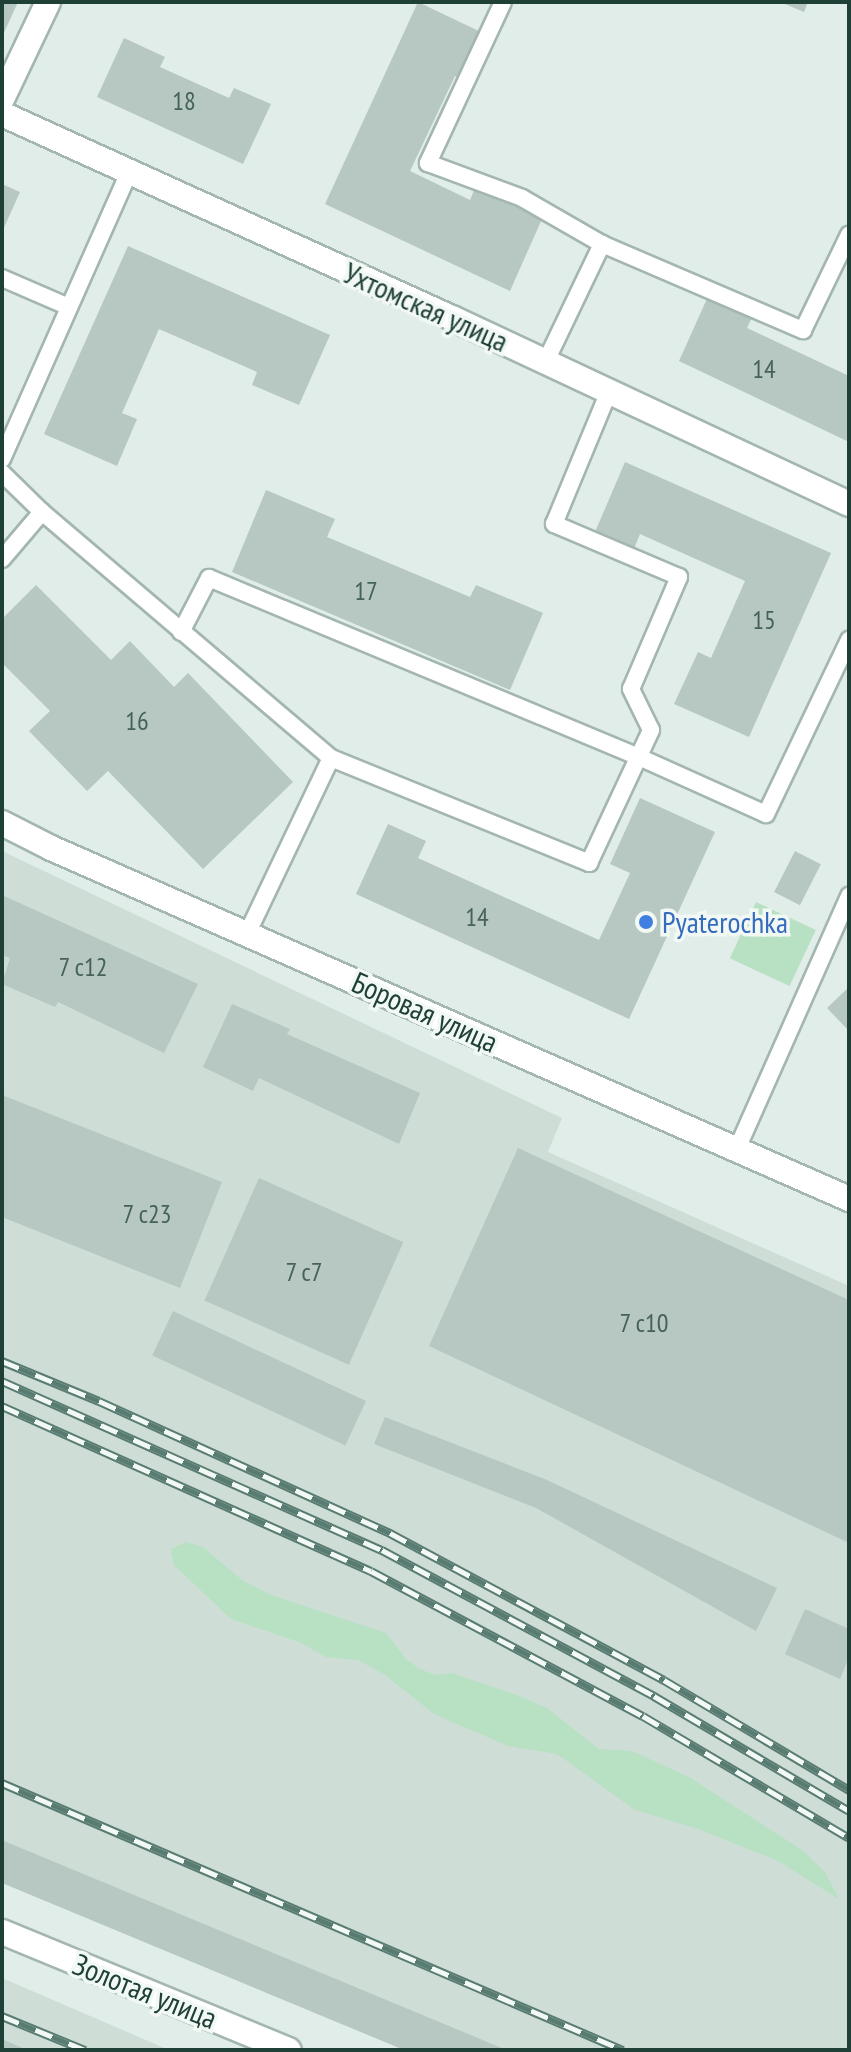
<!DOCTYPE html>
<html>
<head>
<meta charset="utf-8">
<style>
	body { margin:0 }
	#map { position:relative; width:851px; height:2052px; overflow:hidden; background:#e1ede8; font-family:"PT Sans Narrow",sans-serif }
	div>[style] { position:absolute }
	.built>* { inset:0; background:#cfddd7 }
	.green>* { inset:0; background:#b7e1c2; transform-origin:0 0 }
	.building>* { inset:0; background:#b6c8c1; transform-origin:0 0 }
	.roads { filter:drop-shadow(2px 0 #a3b6af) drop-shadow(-2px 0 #a3b6af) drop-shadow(0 2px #a3b6af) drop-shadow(0 -2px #a3b6af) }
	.lane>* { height:16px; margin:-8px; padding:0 8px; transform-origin:8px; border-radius:8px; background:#fff }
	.street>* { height:24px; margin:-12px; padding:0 12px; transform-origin:12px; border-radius:12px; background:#fff }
	.secondary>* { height:24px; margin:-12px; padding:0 12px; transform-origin:12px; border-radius:12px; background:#fff }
	.rail>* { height:9px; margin-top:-4.5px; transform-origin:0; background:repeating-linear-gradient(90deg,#f2f9f5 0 18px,#597c72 0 36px); box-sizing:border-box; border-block:2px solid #597c72 }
	.dots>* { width:22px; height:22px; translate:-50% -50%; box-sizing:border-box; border:4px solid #f2f9f5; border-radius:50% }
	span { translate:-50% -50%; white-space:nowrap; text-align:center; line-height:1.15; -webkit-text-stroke:7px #f2f9f5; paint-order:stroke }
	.number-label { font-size:26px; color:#45625a }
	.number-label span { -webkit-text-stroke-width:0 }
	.street-label { font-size:30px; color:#1f4037 }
	.shop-label { font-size:30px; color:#366cbe }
	.left { translate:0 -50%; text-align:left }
	.frame { position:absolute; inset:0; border:4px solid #1f4037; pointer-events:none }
</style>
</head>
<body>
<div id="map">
	<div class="built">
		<i style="clip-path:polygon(2px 851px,562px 1118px,548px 1152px,849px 1286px,849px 2050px,507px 2050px,2px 1840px)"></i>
		<i style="clip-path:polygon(2px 1978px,169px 2050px,2px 2050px)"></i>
	</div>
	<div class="green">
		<i style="left:756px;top:902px;width:66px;height:62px;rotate:25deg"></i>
		<i style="clip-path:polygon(186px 1542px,203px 1547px,242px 1580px,271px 1595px,386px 1633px,406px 1659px,420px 1669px,435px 1675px,452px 1673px,517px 1695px,547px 1708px,599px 1749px,632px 1751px,689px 1777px,802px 1850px,825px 1872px,839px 1899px,778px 1861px,698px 1829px,635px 1810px,557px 1754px,508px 1746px,434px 1714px,385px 1675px,358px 1660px,326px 1657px,299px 1642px,231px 1619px,174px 1565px,171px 1549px)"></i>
	</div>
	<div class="building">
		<i style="clip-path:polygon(2px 2px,18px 2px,2px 37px)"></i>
		<i style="clip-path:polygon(418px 2px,487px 35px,465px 81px,455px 76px,410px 171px,470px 200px,475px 188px,542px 219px,510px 291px,325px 204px)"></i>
		<i style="clip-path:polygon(780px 2px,808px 2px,804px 12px)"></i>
		<i style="clip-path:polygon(124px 38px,165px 57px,160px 67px,171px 72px,229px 98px,234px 88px,271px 104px,243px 164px,97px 97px)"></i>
		<i style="clip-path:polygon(2px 184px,20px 192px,2px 232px)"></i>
		<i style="clip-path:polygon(128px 246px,330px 335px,299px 405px,252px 385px,257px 372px,159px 329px,122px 413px,137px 419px,117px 466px,44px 434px)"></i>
		<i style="clip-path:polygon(710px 292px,754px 313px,747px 328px,849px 376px,849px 442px,679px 361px)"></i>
		<i style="clip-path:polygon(625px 462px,831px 553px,749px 737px,674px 704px,698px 652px,711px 658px,745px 581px,640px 534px,634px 549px,595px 532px)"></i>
		<i style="clip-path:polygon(266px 490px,335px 519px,327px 537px,470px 597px,476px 585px,543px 613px,510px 690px,232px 572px)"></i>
		<i style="clip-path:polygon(36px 585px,111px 660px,130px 641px,174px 687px,188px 673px,293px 782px,203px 869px,108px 771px,87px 791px,29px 731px,50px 711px,2px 663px,2px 619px)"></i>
		<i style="clip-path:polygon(640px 798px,715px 832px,629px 1019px,356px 894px,388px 824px,426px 841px,418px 858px,599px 940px,630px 873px,610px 864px)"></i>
		<i style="left:795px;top:851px;width:29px;height:46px;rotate:27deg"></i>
		<i style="clip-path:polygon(2px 895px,198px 984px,164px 1053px,58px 1002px,55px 1007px,2px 984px,10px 958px,2px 955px)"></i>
		<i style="clip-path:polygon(849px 987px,849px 1031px,827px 1008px)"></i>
		<i style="clip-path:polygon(232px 1004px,290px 1029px,287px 1034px,420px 1093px,399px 1144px,259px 1078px,253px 1091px,203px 1067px)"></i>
		<i style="clip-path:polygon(2px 1095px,222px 1182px,180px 1288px,2px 1217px)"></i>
		<i style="clip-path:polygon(518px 1148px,849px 1300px,849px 1543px,429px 1346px)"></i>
		<i style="left:259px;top:1178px;width:158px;height:134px;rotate:24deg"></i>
		<i style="left:173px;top:1311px;width:213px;height:49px;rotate:25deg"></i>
		<i style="clip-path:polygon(385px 1417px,547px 1480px,777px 1588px,756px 1631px,536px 1508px,374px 1444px)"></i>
		<i style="clip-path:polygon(805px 1609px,849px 1629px,849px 1657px,840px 1679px,785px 1654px)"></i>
		<i style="clip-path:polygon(2px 1840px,507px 2050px,404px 2050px,2px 1883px)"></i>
		<i style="clip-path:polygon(2px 2039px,27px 2050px,2px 2050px)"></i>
	</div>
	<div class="roads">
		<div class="lane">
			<i style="left:503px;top:2px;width:178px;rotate:115deg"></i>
			<i style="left:428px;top:163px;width:100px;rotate:20.4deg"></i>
			<i style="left:522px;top:198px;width:92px;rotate:29.9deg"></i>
			<i style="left:2px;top:278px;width:73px;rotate:23.4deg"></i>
			<i style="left:546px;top:361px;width:130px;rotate:-64.4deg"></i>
			<i style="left:602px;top:244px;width:219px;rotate:23.2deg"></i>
			<i style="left:803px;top:330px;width:106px;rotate:-64.2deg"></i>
			<i style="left:2px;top:459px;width:313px;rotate:-66.1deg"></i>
			<i style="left:2px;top:473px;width:56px;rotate:44.3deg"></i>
			<i style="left:2px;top:559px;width:62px;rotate:-49.6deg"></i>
			<i style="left:42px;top:512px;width:380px;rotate:40.4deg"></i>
			<i style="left:181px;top:632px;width:61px;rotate:-62.6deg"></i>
			<i style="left:209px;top:578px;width:466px;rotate:22.6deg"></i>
			<i style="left:639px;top:757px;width:139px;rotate:24.2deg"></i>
			<i style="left:766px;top:814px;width:193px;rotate:-64.5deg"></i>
			<i style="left:247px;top:934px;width:195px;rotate:-64.5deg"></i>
			<i style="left:331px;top:758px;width:279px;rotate:22.1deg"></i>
			<i style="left:589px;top:863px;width:147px;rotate:-65deg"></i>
			<i style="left:651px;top:730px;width:46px;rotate:-116deg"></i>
			<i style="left:631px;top:689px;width:122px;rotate:-66.8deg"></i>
			<i style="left:679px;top:577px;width:136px;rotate:-157deg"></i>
			<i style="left:554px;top:524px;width:144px;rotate:-67.5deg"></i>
			<i style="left:737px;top:1149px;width:277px;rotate:-66.1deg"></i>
		</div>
		<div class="street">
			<i style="left:2px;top:99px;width:107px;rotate:-64.6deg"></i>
			<i style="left:2px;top:114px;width:494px;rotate:24.4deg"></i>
			<i style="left:452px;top:318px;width:438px;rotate:25.1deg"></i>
		</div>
		<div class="secondary">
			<i style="left:2px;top:823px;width:55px;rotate:27deg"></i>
			<i style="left:51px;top:848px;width:872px;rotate:23.74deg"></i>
			<i style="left:2px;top:1932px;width:310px;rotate:22.4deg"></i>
		</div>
	</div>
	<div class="rail">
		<i style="left:2px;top:1361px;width:105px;rotate:22.4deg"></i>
		<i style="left:99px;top:1401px;width:320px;rotate:24.4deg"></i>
		<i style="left:390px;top:1533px;width:311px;rotate:28.2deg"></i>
		<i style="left:664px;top:1680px;width:215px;rotate:30.7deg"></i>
		<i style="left:2px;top:1381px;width:416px;rotate:24deg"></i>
		<i style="left:382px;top:1550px;width:309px;rotate:28.2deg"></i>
		<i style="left:654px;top:1696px;width:226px;rotate:30.5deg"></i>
		<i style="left:2px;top:1406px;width:404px;rotate:24.1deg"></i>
		<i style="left:371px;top:1571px;width:308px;rotate:28.1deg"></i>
		<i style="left:643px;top:1716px;width:239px;rotate:30.6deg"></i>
		<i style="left:2px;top:1783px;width:676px;rotate:23.27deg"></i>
		<i style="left:2px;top:2016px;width:90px;rotate:22.3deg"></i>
	</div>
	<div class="dots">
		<i style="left:646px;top:922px;background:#3f7fe0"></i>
	</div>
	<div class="number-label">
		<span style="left:184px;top:101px">18</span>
		<span style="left:764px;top:369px">14</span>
		<span style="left:366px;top:591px">17</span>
		<span style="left:764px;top:620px">15</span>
		<span style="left:137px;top:721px">16</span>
		<span style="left:477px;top:917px">14</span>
		<span style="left:83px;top:967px">7 с12</span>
		<span style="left:147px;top:1214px">7 с23</span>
		<span style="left:304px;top:1272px">7 с7</span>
		<span style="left:644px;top:1323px">7 с10</span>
	</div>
	<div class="street-label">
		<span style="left:426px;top:307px;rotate:24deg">Ухтомская улица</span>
		<span style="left:425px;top:1012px;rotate:24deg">Боровая улица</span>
		<span style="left:145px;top:1991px;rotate:22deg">Золотая улица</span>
	</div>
	<div class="shop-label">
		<span class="left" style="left:662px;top:922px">Pyaterochka</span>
	</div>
	<div class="frame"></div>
</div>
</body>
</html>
